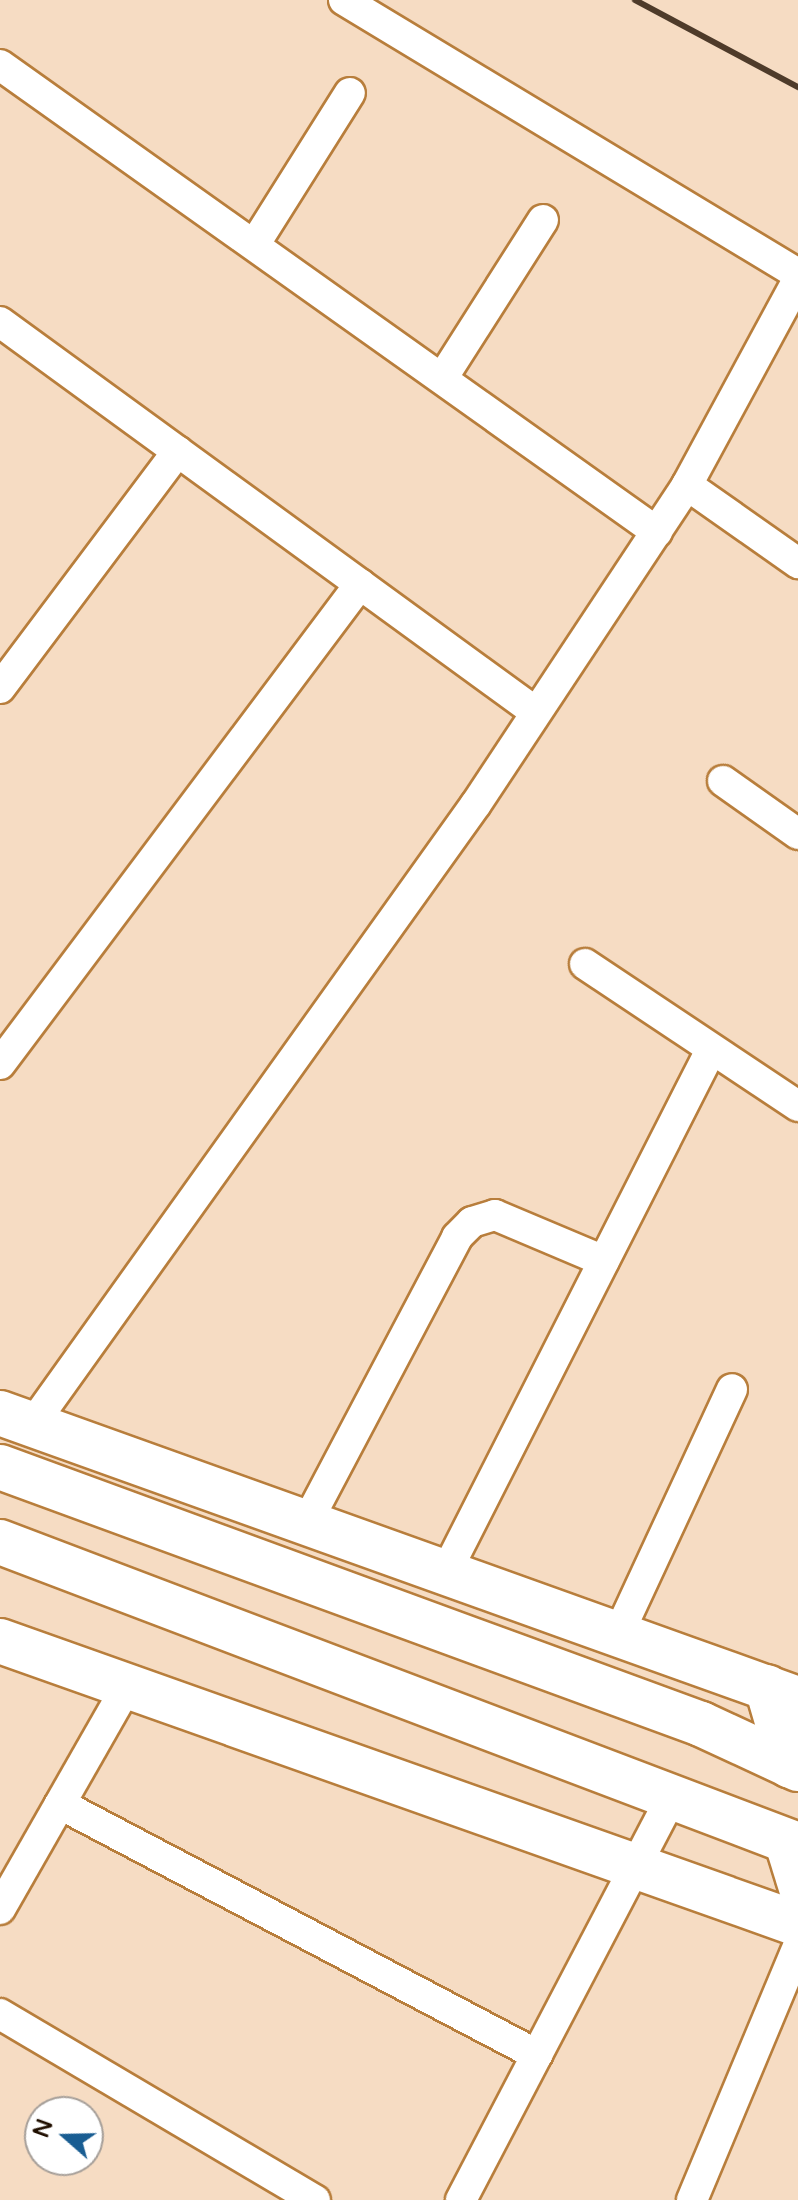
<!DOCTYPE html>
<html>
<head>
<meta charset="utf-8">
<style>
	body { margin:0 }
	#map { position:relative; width:798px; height:2200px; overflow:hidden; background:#f6dcc3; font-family:"Varela Round",sans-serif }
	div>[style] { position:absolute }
	.roads { filter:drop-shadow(2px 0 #b87e3c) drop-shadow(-2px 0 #b87e3c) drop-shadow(0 2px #b87e3c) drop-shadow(0 -2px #b87e3c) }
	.street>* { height:30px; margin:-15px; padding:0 15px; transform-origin:15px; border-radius:15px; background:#fff }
	.secondary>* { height:44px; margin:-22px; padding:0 22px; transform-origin:22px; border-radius:22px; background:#fff }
	.highway>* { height:44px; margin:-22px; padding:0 22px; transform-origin:22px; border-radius:22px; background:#fff }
	.rail>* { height:6px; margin:-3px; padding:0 3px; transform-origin:3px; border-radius:3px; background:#4e3b2a }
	span { translate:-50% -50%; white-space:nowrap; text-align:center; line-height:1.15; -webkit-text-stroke:8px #fff; paint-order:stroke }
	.north { position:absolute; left:24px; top:2096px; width:80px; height:80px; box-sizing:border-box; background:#fff; border:2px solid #a69f99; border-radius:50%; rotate:290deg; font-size:22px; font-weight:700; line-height:32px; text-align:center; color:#200f00 }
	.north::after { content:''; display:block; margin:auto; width:28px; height:36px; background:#195d92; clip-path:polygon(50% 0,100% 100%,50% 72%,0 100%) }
</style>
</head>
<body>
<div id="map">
	<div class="roads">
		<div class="street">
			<i style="left:344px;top:0;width:530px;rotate:31.11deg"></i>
			<i style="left:0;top:65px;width:806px;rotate:35.41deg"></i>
			<i style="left:256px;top:242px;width:176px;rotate:-57.8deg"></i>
			<i style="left:0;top:322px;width:661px;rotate:36.07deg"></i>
			<i style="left:443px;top:377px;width:186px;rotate:-57.5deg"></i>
			<i style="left:687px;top:485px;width:136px;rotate:35.1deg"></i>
			<i style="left:0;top:688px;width:296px;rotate:-53.1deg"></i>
			<i style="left:723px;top:781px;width:92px;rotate:35.2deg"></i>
			<i style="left:585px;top:964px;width:256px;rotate:33.7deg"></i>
			<i style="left:0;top:1064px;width:600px;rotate:-53.13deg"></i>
			<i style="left:32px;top:1425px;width:763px;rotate:-54.44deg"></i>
			<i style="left:476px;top:804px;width:382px;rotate:-56.5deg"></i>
			<i style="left:687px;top:485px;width:233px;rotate:-61.6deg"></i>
			<i style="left:306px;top:1524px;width:324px;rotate:-62.2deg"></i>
			<i style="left:457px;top:1237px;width:21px;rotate:-45deg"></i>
			<i style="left:472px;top:1222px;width:24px;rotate:-17deg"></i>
			<i style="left:495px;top:1215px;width:118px;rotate:22.9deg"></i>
			<i style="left:445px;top:1574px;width:588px;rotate:-63.09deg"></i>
			<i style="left:617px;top:1637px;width:273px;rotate:-65.1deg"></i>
			<i style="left:60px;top:1804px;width:539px;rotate:27.75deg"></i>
			<i style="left:778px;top:1837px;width:68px;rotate:72.9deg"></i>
			<i style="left:0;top:1909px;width:252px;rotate:-60.3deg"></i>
			<i style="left:0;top:2014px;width:366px;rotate:30.6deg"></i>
			<i style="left:461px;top:2200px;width:453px;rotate:-62.4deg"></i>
			<i style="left:692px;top:2200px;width:274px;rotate:-67.3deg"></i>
		</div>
		<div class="secondary">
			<i style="left:0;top:1413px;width:848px;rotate:19.72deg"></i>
			<i style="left:0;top:1641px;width:847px;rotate:19.53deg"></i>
		</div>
		<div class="highway">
			<i style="left:0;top:1467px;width:747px;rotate:20.13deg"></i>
			<i style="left:701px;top:1724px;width:107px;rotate:24.9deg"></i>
			<i style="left:0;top:1542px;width:854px;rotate:20.79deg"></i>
			<i style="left:767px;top:1687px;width:82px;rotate:73.8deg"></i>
		</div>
	</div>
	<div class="rail">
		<i style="left:635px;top:0;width:185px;rotate:28.1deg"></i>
	</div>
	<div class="north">N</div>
</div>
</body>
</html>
